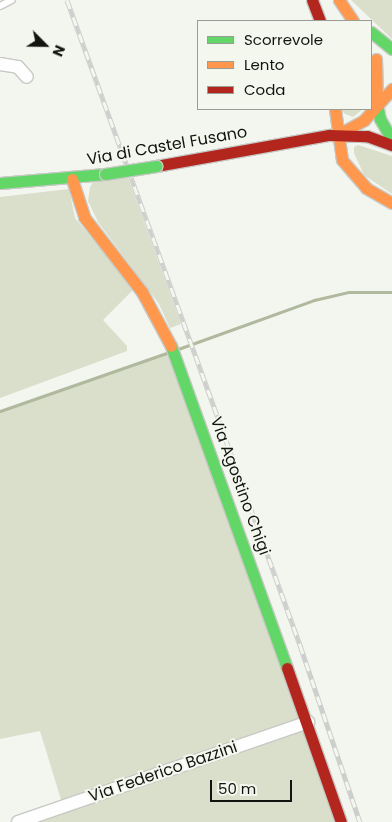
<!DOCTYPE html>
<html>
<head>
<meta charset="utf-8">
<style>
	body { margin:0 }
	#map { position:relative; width:392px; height:822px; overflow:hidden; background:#f3f5ef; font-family:Poppins,sans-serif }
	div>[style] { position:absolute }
	.green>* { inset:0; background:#d9dfcb }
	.stream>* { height:3px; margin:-1.5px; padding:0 1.5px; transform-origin:1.5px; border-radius:1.5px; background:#b0b89d }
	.roads { filter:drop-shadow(1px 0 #c8c9c5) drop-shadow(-1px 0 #c8c9c5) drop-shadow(0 1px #c8c9c5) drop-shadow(0 -1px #c8c9c5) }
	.lane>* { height:6px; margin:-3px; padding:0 3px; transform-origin:3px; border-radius:3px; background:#fdfefd }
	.street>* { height:12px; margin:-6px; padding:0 6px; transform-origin:6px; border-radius:6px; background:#fdfefd }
	.fast>* { height:11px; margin:-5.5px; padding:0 5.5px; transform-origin:5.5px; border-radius:5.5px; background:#63d668 }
	.slow>* { height:11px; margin:-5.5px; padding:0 5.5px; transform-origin:5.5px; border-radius:5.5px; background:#ff974d }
	.jam>* { height:11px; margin:-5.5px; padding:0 5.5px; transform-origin:5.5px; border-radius:5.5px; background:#b3261e }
	.rail>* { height:5px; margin-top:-2.5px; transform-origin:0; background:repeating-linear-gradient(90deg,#f4f7ed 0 9px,#cececc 0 18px); box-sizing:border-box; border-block:1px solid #cececc }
	.bridges { filter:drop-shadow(1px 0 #c8c9c5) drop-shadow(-1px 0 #c8c9c5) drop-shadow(0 1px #c8c9c5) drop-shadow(0 -1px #c8c9c5) }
	.fast-bridge>* { height:11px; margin:-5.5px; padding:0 5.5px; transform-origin:5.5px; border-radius:5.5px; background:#63d668 }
	span { translate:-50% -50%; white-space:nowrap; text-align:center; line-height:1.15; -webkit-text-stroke:4px #f4f7ed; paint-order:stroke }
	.street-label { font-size:16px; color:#131411 }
	.legend { position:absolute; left:197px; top:20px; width:175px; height:90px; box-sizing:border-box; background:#f4f7ed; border:1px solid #9a9c95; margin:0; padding:6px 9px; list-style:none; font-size:15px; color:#131411 }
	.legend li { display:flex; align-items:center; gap:10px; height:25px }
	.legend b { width:25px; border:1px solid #9a9c95 }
	.north { position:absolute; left:20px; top:20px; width:50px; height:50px; -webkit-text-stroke:4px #f4f7ed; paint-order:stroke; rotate:113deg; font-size:14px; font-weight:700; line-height:20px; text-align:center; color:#131411 }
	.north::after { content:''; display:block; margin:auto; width:18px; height:22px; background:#131411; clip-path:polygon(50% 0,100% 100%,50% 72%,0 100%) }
	.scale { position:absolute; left:210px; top:780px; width:82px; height:22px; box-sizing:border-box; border:2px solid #131411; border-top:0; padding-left:6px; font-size:15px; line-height:18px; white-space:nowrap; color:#131411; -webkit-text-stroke:4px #f4f7ed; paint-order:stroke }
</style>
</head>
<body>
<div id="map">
	<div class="green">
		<i style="clip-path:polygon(351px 0,392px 0,392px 39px)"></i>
		<i style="clip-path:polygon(341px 109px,363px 109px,353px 117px,345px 114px)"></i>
		<i style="clip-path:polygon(358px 145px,392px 156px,392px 194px,364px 175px,354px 153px,354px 147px)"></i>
		<i style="clip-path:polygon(126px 172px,181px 324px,170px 328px,159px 304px,98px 222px,88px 201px,90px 187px,95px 179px)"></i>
		<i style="clip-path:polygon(69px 189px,75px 218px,134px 289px,103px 320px,127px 346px,127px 351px,0 398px,0 197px)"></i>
		<i style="clip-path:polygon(179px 349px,341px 822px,34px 822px,63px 806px,40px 731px,0 739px,0 412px)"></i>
	</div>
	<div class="stream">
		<i style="left:178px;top:349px;width:145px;rotate:-19.8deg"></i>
		<i style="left:314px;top:300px;width:36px;rotate:-13deg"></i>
		<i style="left:349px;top:292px;width:43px"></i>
		<i style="left:0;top:411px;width:177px;rotate:-19.2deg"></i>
	</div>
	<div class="roads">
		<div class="lane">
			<i style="left:0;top:6px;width:13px;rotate:-27deg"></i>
		</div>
		<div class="street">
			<i style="left:0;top:64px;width:18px;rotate:9deg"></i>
			<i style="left:18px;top:67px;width:13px;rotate:48deg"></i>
			<i style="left:18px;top:822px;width:307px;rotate:-19deg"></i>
		</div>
		<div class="fast">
			<i style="left:371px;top:32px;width:27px;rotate:39deg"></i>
			<i style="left:377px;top:104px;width:15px;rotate:79deg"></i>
			<i style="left:380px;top:119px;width:24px;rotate:60deg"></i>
			<i style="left:0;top:183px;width:105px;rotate:-4.9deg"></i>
			<i style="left:171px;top:346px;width:342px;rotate:70.2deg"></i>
		</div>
		<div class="slow">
			<i style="left:339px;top:0;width:25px;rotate:56deg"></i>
			<i style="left:376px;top:59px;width:45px;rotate:88.7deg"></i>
			<i style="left:335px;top:109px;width:51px;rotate:82.2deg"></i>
			<i style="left:342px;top:160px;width:37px;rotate:49deg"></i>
			<i style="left:366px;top:188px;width:30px;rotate:30deg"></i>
			<i style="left:339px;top:134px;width:29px;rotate:-29deg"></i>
			<i style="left:364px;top:120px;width:42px;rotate:-47.9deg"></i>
			<i style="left:72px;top:179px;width:40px;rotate:72deg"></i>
			<i style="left:84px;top:217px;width:95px;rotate:52.3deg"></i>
			<i style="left:142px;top:292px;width:61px;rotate:61.8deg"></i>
		</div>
		<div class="jam">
			<i style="left:312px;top:0;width:22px;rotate:69deg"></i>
			<i style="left:156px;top:166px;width:176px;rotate:-10.2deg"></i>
			<i style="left:329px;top:135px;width:38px;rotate:2deg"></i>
			<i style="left:367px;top:136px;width:27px;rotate:20deg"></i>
			<i style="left:287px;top:668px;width:163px;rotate:70.7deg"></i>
		</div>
	</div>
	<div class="rail">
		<i style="left:67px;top:0;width:686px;rotate:70.14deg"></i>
		<i style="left:300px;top:645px;width:187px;rotate:71.3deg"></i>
	</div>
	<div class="bridges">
		<div class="fast-bridge">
			<i style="left:105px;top:174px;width:52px;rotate:-8.9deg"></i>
		</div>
	</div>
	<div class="street-label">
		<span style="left:167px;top:146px;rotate:-10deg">Via di Castel Fusano</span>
		<span style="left:240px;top:486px;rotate:70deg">Via Agostino Chigi</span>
		<span style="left:163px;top:772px;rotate:-19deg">Via Federico Bazzini</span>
	</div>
	<ul class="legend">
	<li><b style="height:6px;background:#63d668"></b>Scorrevole</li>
	<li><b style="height:6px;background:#ff974d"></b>Lento</li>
	<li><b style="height:6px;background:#b3261e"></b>Coda</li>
	</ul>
	<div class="north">N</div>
	<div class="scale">50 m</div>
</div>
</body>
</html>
